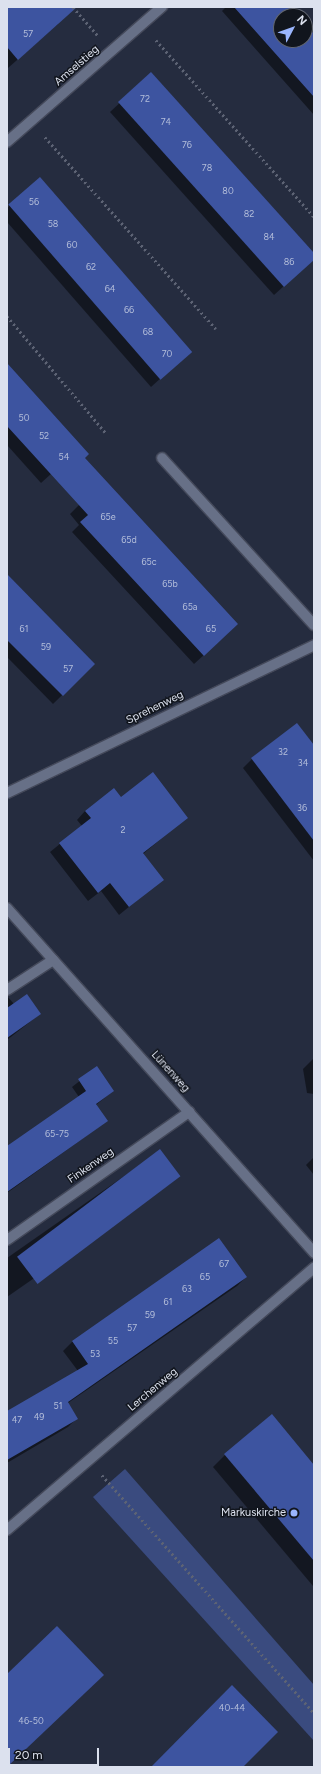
<!DOCTYPE html>
<html>
<head>
<meta charset="utf-8">
<style>
	body { margin:0 }
	#map { position:relative; width:321px; height:1774px; overflow:hidden; background:#252c3f; font-family:Figtree,sans-serif }
	div>[style] { position:absolute }
	.green>* { inset:0; background:#3a4b7f }
	.shadow>* { inset:0; background:#0007 }
	.building>* { inset:0; background:#3d54a0; transform-origin:0 0 }
	.path>* { height:2.5px; margin-top:-1.25px; transform-origin:0; background:repeating-linear-gradient(90deg,#5d6374 0 2px,transparent 0 5px) }
	.roads { filter:drop-shadow(1px 0 #44495a) drop-shadow(-1px 0 #44495a) drop-shadow(0 1px #44495a) drop-shadow(0 -1px #44495a) }
	.street>* { height:10px; margin:-5px; padding:0 5px; transform-origin:5px; border-radius:5px; background:#677087 }
	.dots>* { width:11px; height:11px; translate:-50% -50%; box-sizing:border-box; border:2px solid #11151d; border-radius:50% }
	span { translate:-50% -50%; white-space:nowrap; text-align:center; line-height:1.15; -webkit-text-stroke:3px #11151d; paint-order:stroke }
	.number-label { font-size:9px; color:#b4beda }
	.number-label span { -webkit-text-stroke-width:0 }
	.street-label { font-size:11px; color:#dce1ee }
	.poi-label { font-size:11px; color:#dce1ee }
	.right { translate:-100% -50%; text-align:right }
	.frame { position:absolute; inset:0; border:8px solid #dce1ee; pointer-events:none }
	.north { position:absolute; left:273px; top:8px; width:40px; height:40px; box-sizing:border-box; background:#11151d; border:1px solid #626771; border-radius:50%; rotate:49deg; font-size:11px; font-weight:700; line-height:16px; text-align:center; color:#dce1ee }
	.north::after { content:''; display:block; margin:auto; width:14px; height:18px; background:#9ab5fd; clip-path:polygon(50% 0,100% 100%,50% 72%,0 100%) }
	.scale { position:absolute; left:8px; top:1748px; width:91px; height:18px; box-sizing:border-box; border:2px solid #dce1ee; border-top:0; padding-left:5px; font-size:12px; line-height:14px; white-space:nowrap; color:#dce1ee; -webkit-text-stroke:3px #11151d; paint-order:stroke }
</style>
</head>
<body>
<div id="map">
	<div class="green">
		<i style="clip-path:polygon(125px 1469px,314px 1685px,314px 1741px,93px 1497px)"></i>
	</div>
	<div class="shadow">
		<i style="clip-path:polygon(7px 7px,59px 7px,58px 24px,8px 68px)"></i>
		<i style="clip-path:polygon(226px 7px,289px 7px,297px 16px,281px 16px,281px 40px,305px 40px,305px 26px,314px 36px,314px 115px,222px 11px)"></i>
		<i style="clip-path:polygon(151px 74px,314px 255px,314px 259px,274px 295px,110px 112px)"></i>
		<i style="clip-path:polygon(40px 178px,182px 359px,151px 387px,7px 222px,7px 208px)"></i>
		<i style="clip-path:polygon(7px 365px,72px 455px,41px 483px,7px 445px)"></i>
		<i style="clip-path:polygon(104px 480px,228px 633px,194px 664px,72px 532px,79px 525px,70px 514px)"></i>
		<i style="clip-path:polygon(7px 576px,94px 664px,53px 704px,7px 657px)"></i>
		<i style="clip-path:polygon(314px 747px,314px 861px,243px 768px,252px 759px)"></i>
		<i style="clip-path:polygon(121px 799px,187px 817px,143px 854px,162px 880px,119px 915px,101px 891px,88px 901px,50px 852px,82px 826px,77px 820px,85px 811px)"></i>
		<i style="clip-path:polygon(7px 996px,14px 1004px,40px 1014px,7px 1040px)"></i>
		<i style="clip-path:polygon(314px 1058px,314px 1094px,307px 1093px,303px 1069px)"></i>
		<i style="clip-path:polygon(96px 1068px,113px 1091px,96px 1105px,107px 1121px,7px 1193px,7px 1147px,79px 1097px,72px 1087px)"></i>
		<i style="clip-path:polygon(160px 1151px,178px 1176px,171px 1183px,7px 1297px,7px 1258px)"></i>
		<i style="clip-path:polygon(314px 1157px,314px 1175px,306px 1165px)"></i>
		<i style="clip-path:polygon(219px 1239px,246px 1277px,237px 1286px,68px 1403px,77px 1418px,68px 1427px,7px 1463px,7px 1413px,78px 1371px,63px 1351px,72px 1342px)"></i>
		<i style="clip-path:polygon(225px 1455px,314px 1466px,313px 1586px,213px 1467px)"></i>
	</div>
	<div class="building">
		<i style="clip-path:polygon(7px 7px,77px 7px,18px 60px,7px 47px)"></i>
		<i style="clip-path:polygon(234px 7px,289px 7px,298px 16px,281px 16px,281px 40px,305px 40px,305px 24px,314px 34px,314px 97px)"></i>
		<i style="clip-path:polygon(151px 72px,314px 253px,314px 260px,284px 287px,118px 102px)"></i>
		<i style="left:40px;top:177px;width:232px;height:42px;rotate:49deg"></i>
		<i style="clip-path:polygon(7px 363px,89px 454px,85px 458px,238px 624px,204px 656px,80px 522px,88px 515px,7px 426px)"></i>
		<i style="clip-path:polygon(7px 574px,95px 664px,63px 696px,7px 640px)"></i>
		<i style="clip-path:polygon(297px 723px,314px 745px,314px 841px,251px 758px)"></i>
		<i style="clip-path:polygon(153px 772px,188px 818px,143px 853px,164px 880px,129px 907px,110px 883px,98px 893px,59px 843px,91px 818px,85px 811px,114px 788px,121px 797px)"></i>
		<i style="clip-path:polygon(27px 994px,41px 1014px,7px 1038px,7px 1008px)"></i>
		<i style="clip-path:polygon(97px 1066px,114px 1091px,96px 1104px,108px 1121px,7px 1192px,7px 1146px,86px 1091px,78px 1079px)"></i>
		<i style="left:160px;top:1149px;width:34px;height:179px;rotate:53deg"></i>
		<i style="clip-path:polygon(219px 1238px,247px 1277px,68px 1402px,78px 1419px,7px 1460px,7px 1411px,88px 1364px,72px 1341px)"></i>
		<i style="clip-path:polygon(272px 1414px,314px 1465px,314px 1561px,224px 1454px)"></i>
		<i style="clip-path:polygon(57px 1626px,104px 1675px,7px 1767px,7px 1674px)"></i>
		<i style="clip-path:polygon(232px 1685px,278px 1732px,243px 1767px,151px 1767px)"></i>
	</div>
	<div class="path">
		<i style="left:73px;top:7px;width:38px;rotate:49deg"></i>
		<i style="left:156px;top:40px;width:237px;rotate:48.2deg"></i>
		<i style="left:45px;top:137px;width:257px;rotate:48.3deg"></i>
		<i style="left:7px;top:316px;width:153px;rotate:49.8deg"></i>
		<i style="left:102px;top:1475px;width:319px;rotate:48.3deg"></i>
	</div>
	<div class="roads">
		<div class="street">
			<i style="left:7px;top:142px;width:206px;rotate:-41.1deg"></i>
			<i style="left:162px;top:458px;width:226px;rotate:47.7deg"></i>
			<i style="left:7px;top:793px;width:341px;rotate:-25.7deg"></i>
			<i style="left:7px;top:908px;width:462px;rotate:48.3deg"></i>
			<i style="left:7px;top:990px;width:55px;rotate:-33.1deg"></i>
			<i style="left:7px;top:1240px;width:223px;rotate:-35.1deg"></i>
			<i style="left:7px;top:1530px;width:404px;rotate:-40.5deg"></i>
		</div>
	</div>
	<div class="dots">
		<i style="left:294px;top:1513px;background:#9ab5fd"></i>
	</div>
	<div class="number-label">
		<span style="left:28px;top:34px">57</span>
		<span style="left:145px;top:99px">72</span>
		<span style="left:166px;top:122px">74</span>
		<span style="left:187px;top:145px">76</span>
		<span style="left:207px;top:168px">78</span>
		<span style="left:228px;top:191px">80</span>
		<span style="left:34px;top:202px">56</span>
		<span style="left:249px;top:214px">82</span>
		<span style="left:53px;top:224px">58</span>
		<span style="left:269px;top:237px">84</span>
		<span style="left:72px;top:245px">60</span>
		<span style="left:289px;top:262px">86</span>
		<span style="left:91px;top:267px">62</span>
		<span style="left:110px;top:289px">64</span>
		<span style="left:129px;top:310px">66</span>
		<span style="left:148px;top:332px">68</span>
		<span style="left:167px;top:354px">70</span>
		<span style="left:24px;top:418px">50</span>
		<span style="left:44px;top:436px">52</span>
		<span style="left:64px;top:457px">54</span>
		<span style="left:108px;top:517px">65e</span>
		<span style="left:129px;top:540px">65d</span>
		<span style="left:149px;top:562px">65c</span>
		<span style="left:170px;top:584px">65b</span>
		<span style="left:190px;top:607px">65a</span>
		<span style="left:24px;top:629px">61</span>
		<span style="left:211px;top:629px">65</span>
		<span style="left:46px;top:647px">59</span>
		<span style="left:68px;top:669px">57</span>
		<span style="left:283px;top:752px">32</span>
		<span style="left:303px;top:763px">34</span>
		<span style="left:302px;top:808px">36</span>
		<span style="left:123px;top:830px">2</span>
		<span style="left:57px;top:1134px">65-75</span>
		<span style="left:224px;top:1264px">67</span>
		<span style="left:205px;top:1277px">65</span>
		<span style="left:187px;top:1289px">63</span>
		<span style="left:168px;top:1302px">61</span>
		<span style="left:150px;top:1315px">59</span>
		<span style="left:132px;top:1328px">57</span>
		<span style="left:113px;top:1341px">55</span>
		<span style="left:95px;top:1354px">53</span>
		<span style="left:58px;top:1406px">51</span>
		<span style="left:39px;top:1417px">49</span>
		<span style="left:17px;top:1420px">47</span>
		<span style="left:232px;top:1708px">40-44</span>
		<span style="left:31px;top:1721px">46-50</span>
	</div>
	<div class="street-label">
		<span style="left:77px;top:66px;rotate:-41deg">Amselstieg</span>
		<span style="left:155px;top:708px;rotate:-26deg">Sprehenweg</span>
		<span style="left:170px;top:1072px;rotate:48deg">Lünenweg</span>
		<span style="left:91px;top:1166px;rotate:-35deg">Finkenweg</span>
		<span style="left:153px;top:1390px;rotate:-40deg">Lerchenweg</span>
	</div>
	<div class="poi-label">
		<span class="right" style="left:286px;top:1513px">Markuskirche</span>
	</div>
	<div class="frame"></div>
	<div class="north">N</div>
	<div class="scale">20 m</div>
</div>
</body>
</html>
